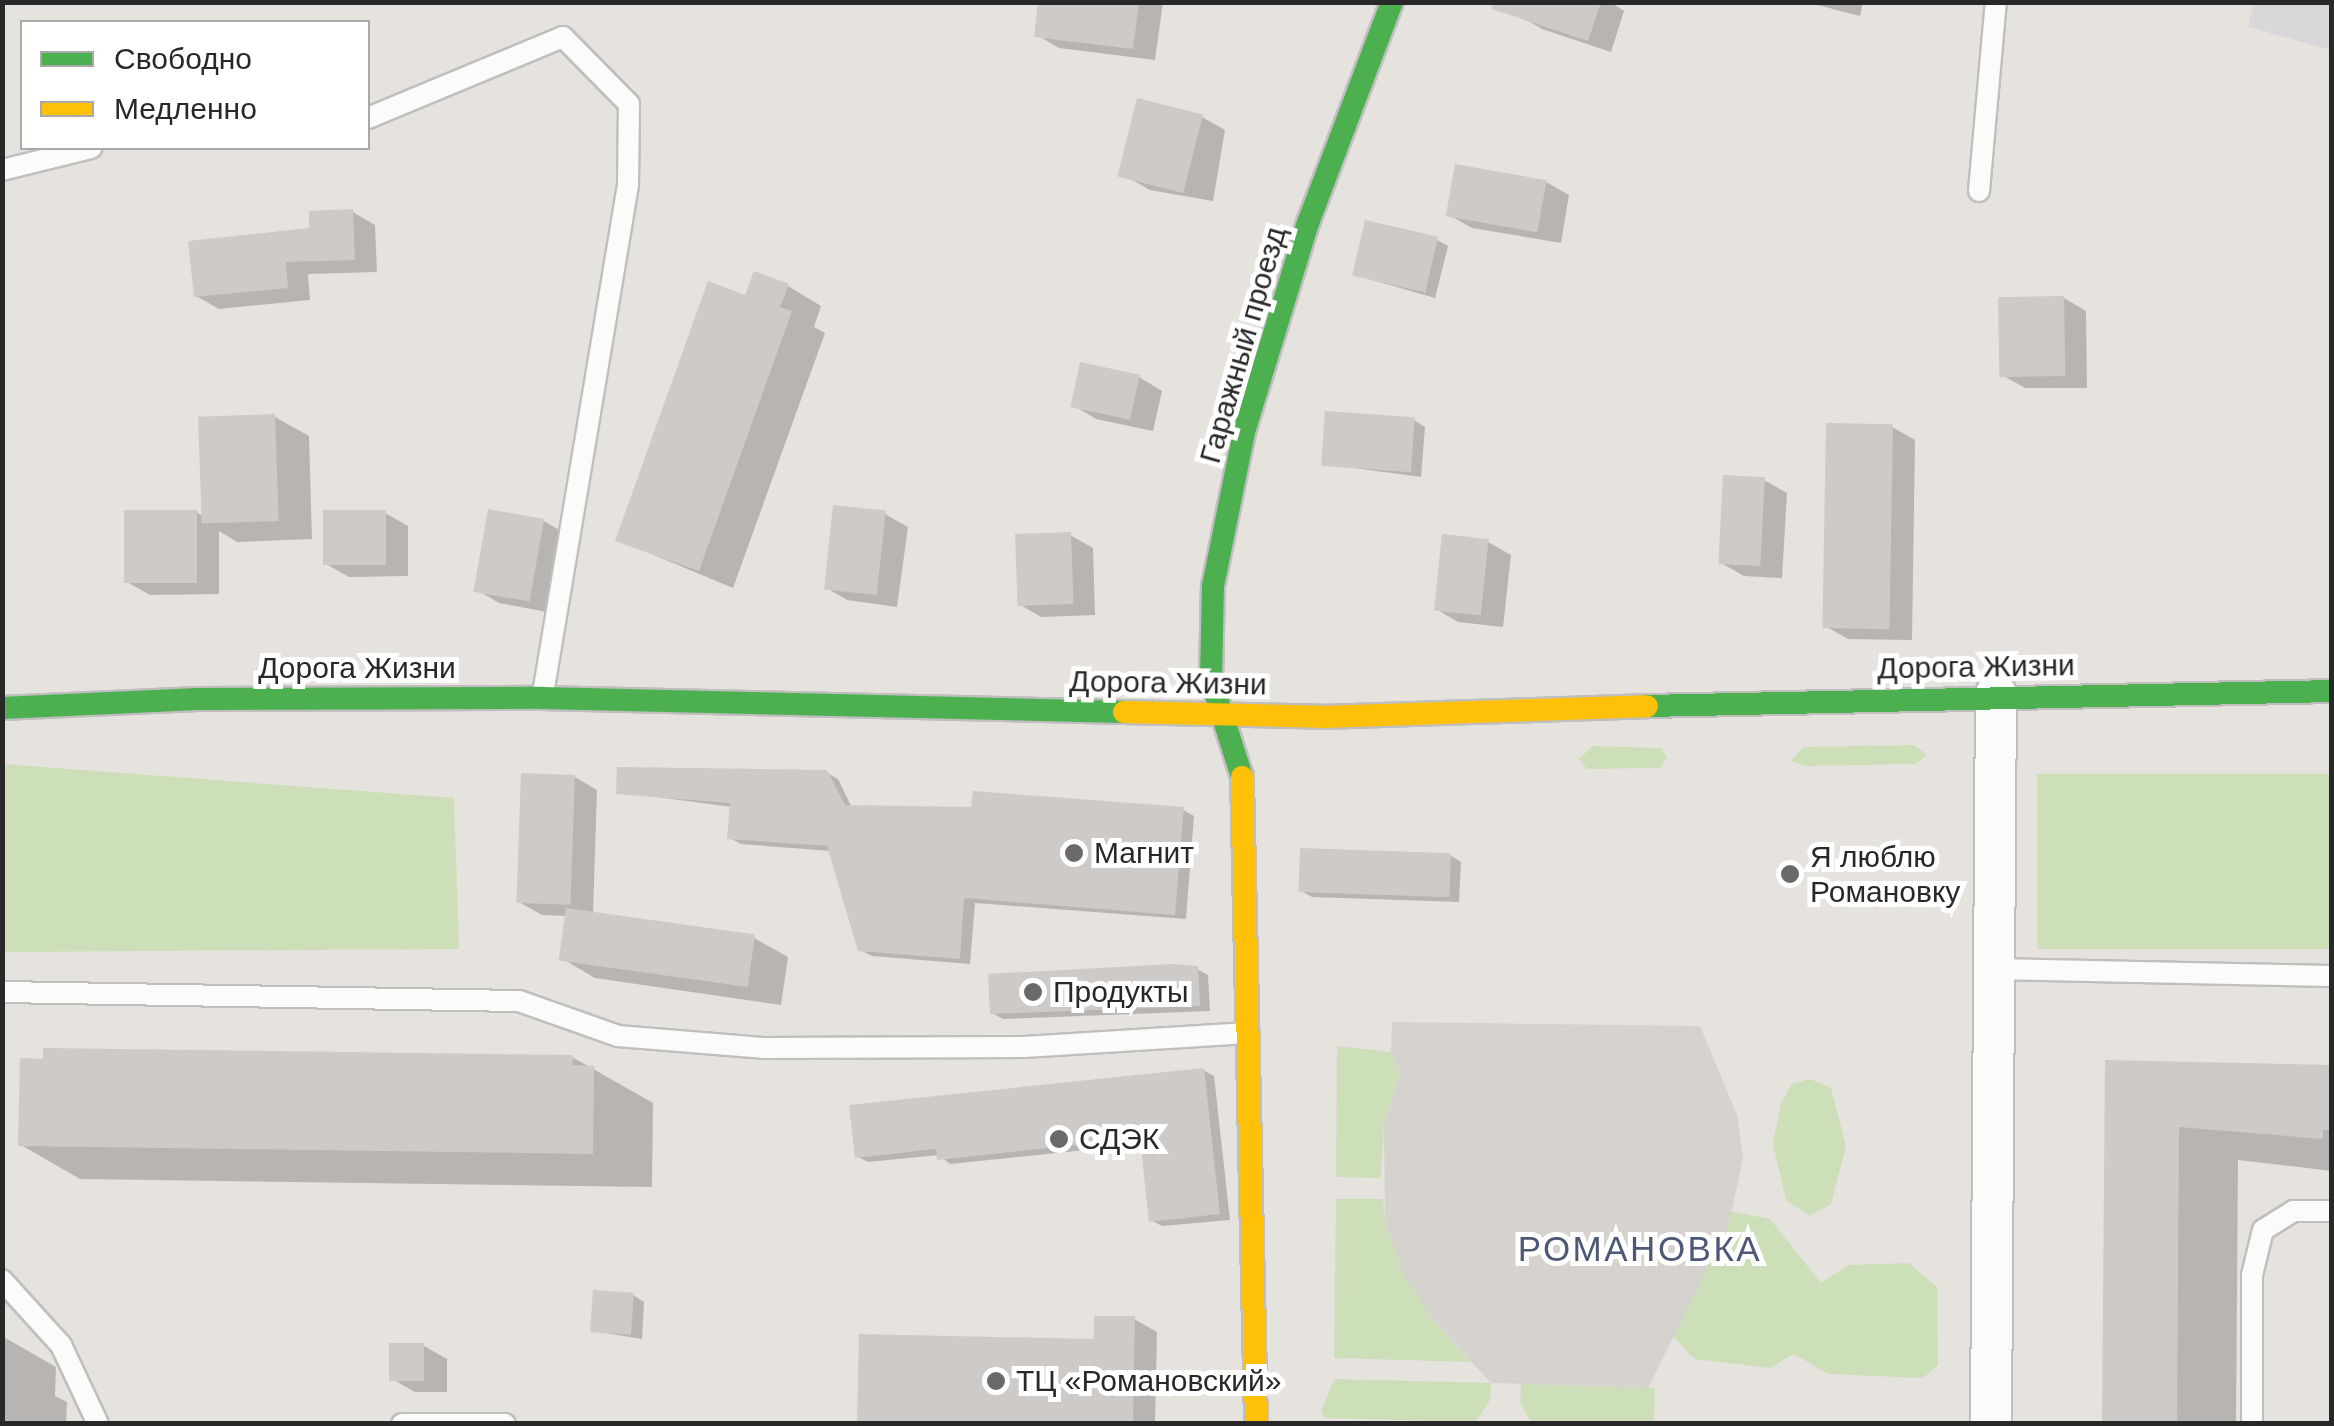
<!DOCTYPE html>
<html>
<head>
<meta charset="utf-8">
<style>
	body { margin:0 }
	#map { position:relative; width:2334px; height:1426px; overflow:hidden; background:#e6e2de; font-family:Helvetica,sans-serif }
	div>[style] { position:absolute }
	.industrial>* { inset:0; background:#d9d7d9 }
	.green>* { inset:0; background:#cddfb9; transform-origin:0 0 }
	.plaza>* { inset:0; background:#d6d2ce }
	.shadow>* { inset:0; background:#0003 }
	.building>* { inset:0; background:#cdcac7; transform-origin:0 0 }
	.roads { filter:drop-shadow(2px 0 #c0bfbf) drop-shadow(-2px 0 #c0bfbf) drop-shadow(0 2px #c0bfbf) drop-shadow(0 -2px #c0bfbf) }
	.lane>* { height:20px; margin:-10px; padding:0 10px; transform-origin:10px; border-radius:10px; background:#fbfbfa }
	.street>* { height:40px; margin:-20px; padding:0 20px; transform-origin:20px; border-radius:20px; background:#fbfbfa }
	.fast>* { height:22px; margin:-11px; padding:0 11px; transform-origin:11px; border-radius:11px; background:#4caf50 }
	.slow>* { height:22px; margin:-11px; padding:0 11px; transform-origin:11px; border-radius:11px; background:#ffc107 }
	.dots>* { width:28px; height:28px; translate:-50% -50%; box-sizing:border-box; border:5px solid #fff; border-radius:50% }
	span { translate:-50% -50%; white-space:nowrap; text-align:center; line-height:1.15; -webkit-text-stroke:10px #fff; paint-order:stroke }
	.street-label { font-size:30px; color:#282828 }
	.poi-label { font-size:30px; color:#282828 }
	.left { translate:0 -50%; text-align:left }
	.quarter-label { font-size:35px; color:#4c5875; letter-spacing:2.5px }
	.frame { position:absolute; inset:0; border:5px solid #282828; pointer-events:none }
	.legend { position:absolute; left:20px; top:20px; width:350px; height:130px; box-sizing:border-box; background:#fff; border:2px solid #a9a9a9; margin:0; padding:12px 18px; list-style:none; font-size:30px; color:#282828 }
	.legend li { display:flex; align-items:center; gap:20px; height:50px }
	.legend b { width:50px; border:2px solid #a9a9a9 }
</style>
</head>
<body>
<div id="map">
	<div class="industrial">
		<i style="clip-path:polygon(2254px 2px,2331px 3px,2331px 50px,2248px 27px)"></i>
	</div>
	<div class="green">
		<i style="clip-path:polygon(1914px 745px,1927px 755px,1916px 764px,1806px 766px,1791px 761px,1803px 747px)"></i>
		<i style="clip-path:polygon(1593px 746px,1661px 748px,1667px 757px,1660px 768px,1587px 769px,1579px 759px)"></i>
		<i style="clip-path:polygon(2px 764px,454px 798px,459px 949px,3px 952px)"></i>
		<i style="left:2331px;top:774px;width:175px;height:294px;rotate:90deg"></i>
		<i style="clip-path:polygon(1337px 1046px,1391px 1052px,1400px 1073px,1384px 1124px,1381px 1178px,1336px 1177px)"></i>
		<i style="clip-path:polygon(1810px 1079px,1831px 1088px,1846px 1146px,1831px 1204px,1809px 1216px,1786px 1200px,1773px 1144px,1781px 1103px,1792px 1084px)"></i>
		<i style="clip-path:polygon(1336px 1199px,1383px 1199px,1385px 1221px,1432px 1319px,1471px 1362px,1334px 1358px)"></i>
		<i style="clip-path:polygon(1702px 1206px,1770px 1219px,1821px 1283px,1848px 1265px,1909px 1263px,1937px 1287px,1938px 1365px,1923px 1378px,1828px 1374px,1794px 1354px,1770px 1368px,1694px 1359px,1665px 1328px)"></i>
		<i style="clip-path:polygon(1334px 1379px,1491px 1383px,1490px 1400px,1476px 1422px,1325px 1418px,1321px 1411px)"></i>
		<i style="clip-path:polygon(1521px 1384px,1655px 1388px,1654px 1423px,1531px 1423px,1520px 1402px)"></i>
	</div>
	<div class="plaza">
		<i style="clip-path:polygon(1392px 1022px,1700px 1026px,1737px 1115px,1743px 1158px,1729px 1224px,1648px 1388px,1491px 1383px,1432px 1319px,1403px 1274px,1385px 1221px,1384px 1124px,1400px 1073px,1391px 1052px)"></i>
	</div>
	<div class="shadow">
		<i style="clip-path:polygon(1041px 2px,1163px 2px,1155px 60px,1059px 48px,1037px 35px)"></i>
		<i style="clip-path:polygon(1524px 2px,1610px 2px,1624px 11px,1611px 52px,1542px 29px,1520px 16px)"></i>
		<i style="clip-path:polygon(1806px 2px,1863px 2px,1860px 16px)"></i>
		<i style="clip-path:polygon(1202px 117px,1225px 130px,1213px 201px,1150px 190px,1127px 177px)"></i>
		<i style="clip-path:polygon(1546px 182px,1569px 195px,1561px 243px,1472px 228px,1449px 215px)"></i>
		<i style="clip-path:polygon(353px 212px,375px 225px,377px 272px,308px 274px,310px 300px,219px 309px,196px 296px)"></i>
		<i style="clip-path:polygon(1437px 240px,1448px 246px,1435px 298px,1355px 275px)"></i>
		<i style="clip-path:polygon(788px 286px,821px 306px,814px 327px,825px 333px,733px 588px,618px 540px,747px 298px)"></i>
		<i style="clip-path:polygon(2064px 298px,2086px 311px,2087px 388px,2025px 388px,2002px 375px)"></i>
		<i style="clip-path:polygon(1139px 377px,1162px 391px,1153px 431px,1096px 419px,1073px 405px)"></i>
		<i style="clip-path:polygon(275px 417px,309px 436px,312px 539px,237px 542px,219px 531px,219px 594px,150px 595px,127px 582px,196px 512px,203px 516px)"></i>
		<i style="clip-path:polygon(1414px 420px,1425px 427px,1421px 477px,1324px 464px)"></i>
		<i style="clip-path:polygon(1892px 427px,1915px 440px,1912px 640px,1848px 639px,1825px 626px)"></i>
		<i style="clip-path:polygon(1764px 480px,1787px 493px,1782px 578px,1744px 576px,1721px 563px)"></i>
		<i style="clip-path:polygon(385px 513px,408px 526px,408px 576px,349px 577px,326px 564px)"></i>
		<i style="clip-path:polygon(885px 514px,908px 527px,897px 607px,847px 600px,825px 587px)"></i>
		<i style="clip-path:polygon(544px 521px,566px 534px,553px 613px,499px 603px,477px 590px)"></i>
		<i style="clip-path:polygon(1070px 535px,1093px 548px,1095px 615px,1041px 617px,1019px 604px)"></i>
		<i style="clip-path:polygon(1488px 542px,1511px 555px,1503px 627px,1458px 622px,1436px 609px)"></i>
		<i style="clip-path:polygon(827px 773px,838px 779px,852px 808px,1183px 810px,1194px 816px,1186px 919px,975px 903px,970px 964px,872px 956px,860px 950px,831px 851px,741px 844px,730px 838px,732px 807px,619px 792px)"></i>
		<i style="clip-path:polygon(575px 777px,597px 790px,593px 914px,754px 938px,788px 957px,781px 1005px,595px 978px,561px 958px,567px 916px,542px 915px,519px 902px)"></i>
		<i style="clip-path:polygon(1450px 855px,1461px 862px,1459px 902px,1312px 897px,1301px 891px)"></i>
		<i style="clip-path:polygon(1197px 969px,1208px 975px,1210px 1011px,1003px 1019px,992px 1013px)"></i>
		<i style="clip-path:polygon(572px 1057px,653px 1103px,652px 1187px,80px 1179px,21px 1145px)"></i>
		<i style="clip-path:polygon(2107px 1063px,2332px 1067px,2332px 1171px,2238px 1160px,2236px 1424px,2105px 1424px)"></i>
		<i style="clip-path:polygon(1203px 1070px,1214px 1076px,1230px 1220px,1162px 1226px,1151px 1220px,1143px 1144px,950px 1164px,939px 1155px,868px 1162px,857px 1156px)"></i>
		<i style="clip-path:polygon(633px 1295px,644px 1302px,642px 1339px,593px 1331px)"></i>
		<i style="clip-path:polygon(1134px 1319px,1157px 1332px,1155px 1424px,859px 1422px,1096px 1342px)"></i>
		<i style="clip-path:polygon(2px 1336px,56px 1367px,55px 1396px,67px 1402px,66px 1424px,2px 1424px)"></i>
		<i style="clip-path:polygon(424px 1346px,447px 1359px,447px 1392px,415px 1392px,392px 1379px)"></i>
	</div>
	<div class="building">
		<i style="clip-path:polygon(1038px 2px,1139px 2px,1133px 49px,1034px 37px)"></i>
		<i style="clip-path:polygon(1493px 2px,1601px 2px,1588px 41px,1492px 9px)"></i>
		<i style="left:1137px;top:98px;width:68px;height:81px;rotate:14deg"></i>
		<i style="left:1455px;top:164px;width:93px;height:53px;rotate:10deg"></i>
		<i style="clip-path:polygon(353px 209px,355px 260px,286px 262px,288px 288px,194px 297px,188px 241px,309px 228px,309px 211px)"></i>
		<i style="left:1365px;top:220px;width:75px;height:57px;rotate:13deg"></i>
		<i style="clip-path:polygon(754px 271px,789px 284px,780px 307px,792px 311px,699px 571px,615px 541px,708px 281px,745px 295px)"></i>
		<i style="left:2064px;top:296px;width:80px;height:66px;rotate:89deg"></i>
		<i style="left:1080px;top:362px;width:61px;height:46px;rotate:12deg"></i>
		<i style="left:1325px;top:411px;width:90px;height:55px;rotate:4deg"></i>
		<i style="left:275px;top:414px;width:107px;height:77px;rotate:88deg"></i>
		<i style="left:1826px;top:423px;width:67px;height:205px;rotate:1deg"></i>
		<i style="left:1723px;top:475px;width:42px;height:89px;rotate:3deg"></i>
		<i style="left:833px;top:505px;width:53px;height:85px;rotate:6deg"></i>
		<i style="left:488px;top:509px;width:57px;height:84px;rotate:10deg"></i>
		<i style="left:124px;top:510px;width:73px;height:73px"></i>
		<i style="left:323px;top:510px;width:63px;height:55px"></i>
		<i style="left:1071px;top:532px;width:72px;height:56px;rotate:88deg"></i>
		<i style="left:1442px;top:534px;width:47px;height:77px;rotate:6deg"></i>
		<i style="clip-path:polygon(617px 767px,827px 770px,845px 805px,971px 807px,973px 791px,1184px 807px,1175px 915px,964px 898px,960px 959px,858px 951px,827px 846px,727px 839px,730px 803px,616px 794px)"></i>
		<i style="left:521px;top:773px;width:54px;height:130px;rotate:2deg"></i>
		<i style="left:1300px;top:848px;width:151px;height:44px;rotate:2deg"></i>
		<i style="left:566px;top:908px;width:191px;height:53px;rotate:8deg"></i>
		<i style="clip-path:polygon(1172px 964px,1198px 966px,1200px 1006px,990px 1014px,988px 974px)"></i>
		<i style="clip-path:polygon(43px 1048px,573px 1055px,573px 1065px,594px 1066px,593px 1154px,18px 1146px,20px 1058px,43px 1059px)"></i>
		<i style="clip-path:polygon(2105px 1060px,2332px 1065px,2332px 1130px,2323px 1130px,2323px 1139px,2179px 1127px,2177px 1424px,2102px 1424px)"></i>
		<i style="clip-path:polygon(1204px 1068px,1220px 1214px,1149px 1222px,1140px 1138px,937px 1160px,936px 1149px,855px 1158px,849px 1105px)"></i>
		<i style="left:593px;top:1290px;width:41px;height:42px;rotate:4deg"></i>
		<i style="clip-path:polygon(1094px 1316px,1135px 1316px,1133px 1424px,857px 1423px,859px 1334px,1094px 1339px)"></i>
		<i style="left:389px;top:1343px;width:35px;height:38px"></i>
	</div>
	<div class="roads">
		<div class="lane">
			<i style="left:368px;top:118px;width:211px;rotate:-22.6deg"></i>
			<i style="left:563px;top:37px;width:94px;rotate:45.4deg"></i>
			<i style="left:629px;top:104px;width:81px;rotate:90.7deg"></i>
			<i style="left:628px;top:185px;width:516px;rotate:99.48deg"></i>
			<i style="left:2px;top:170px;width:92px;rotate:-13.9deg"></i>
			<i style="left:1979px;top:191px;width:190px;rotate:-84.9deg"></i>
			<i style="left:1993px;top:969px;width:339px;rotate:1.2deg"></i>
			<i style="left:2px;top:992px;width:517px;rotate:1deg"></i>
			<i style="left:519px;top:1001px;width:105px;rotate:19.5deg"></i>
			<i style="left:618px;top:1036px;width:145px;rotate:4.7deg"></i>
			<i style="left:763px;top:1048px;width:261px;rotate:-0.2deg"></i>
			<i style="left:1024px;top:1047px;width:224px;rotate:-3.6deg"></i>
			<i style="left:2px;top:1280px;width:88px;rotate:47.8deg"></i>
			<i style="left:61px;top:1345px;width:87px;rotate:64.9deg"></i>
			<i style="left:402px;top:1424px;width:103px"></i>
			<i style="left:2252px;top:1424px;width:149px;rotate:-90deg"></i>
			<i style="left:2252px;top:1275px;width:46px;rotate:-76.3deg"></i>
			<i style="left:2263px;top:1230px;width:36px;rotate:-32deg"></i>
			<i style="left:2293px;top:1211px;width:39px"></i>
		</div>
		<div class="street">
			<i style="left:1991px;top:1424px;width:730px;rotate:-89.61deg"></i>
		</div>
		<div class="fast">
			<i style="left:1647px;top:706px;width:685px;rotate:-1.25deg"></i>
			<i style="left:2px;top:708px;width:196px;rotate:-2.6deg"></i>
			<i style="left:198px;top:699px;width:344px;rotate:-0.2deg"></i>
			<i style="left:542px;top:698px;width:582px;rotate:1.38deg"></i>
			<i style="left:1242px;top:777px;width:103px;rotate:-107.6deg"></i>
			<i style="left:1211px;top:679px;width:93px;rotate:-88.8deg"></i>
			<i style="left:1213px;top:586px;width:157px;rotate:-78.6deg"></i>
			<i style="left:1244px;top:432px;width:219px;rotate:-73deg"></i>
			<i style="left:1308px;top:223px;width:236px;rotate:-69.2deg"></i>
		</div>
		<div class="slow">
			<i style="left:1124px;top:712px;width:198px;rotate:1.4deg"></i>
			<i style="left:1322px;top:717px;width:325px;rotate:-1.9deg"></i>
			<i style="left:1242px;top:777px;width:647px;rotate:88.76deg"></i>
		</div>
	</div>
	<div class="dots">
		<i style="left:1074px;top:853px;background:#6a6968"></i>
		<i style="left:1790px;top:874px;background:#6a6968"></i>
		<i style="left:1033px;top:992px;background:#6a6968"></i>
		<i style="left:1059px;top:1139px;background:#6a6968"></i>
		<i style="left:996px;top:1381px;background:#6a6968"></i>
	</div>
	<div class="street-label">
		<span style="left:1243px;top:345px;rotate:-74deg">Гаражный проезд</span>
		<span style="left:1976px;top:667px;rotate:-1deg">Дорога Жизни</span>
		<span style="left:357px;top:668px">Дорога Жизни</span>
		<span style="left:1168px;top:683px;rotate:1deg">Дорога Жизни</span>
	</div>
	<div class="poi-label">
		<span class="left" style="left:1094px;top:853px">Магнит</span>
		<span class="left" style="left:1810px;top:874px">Я люблю<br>Романовку</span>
		<span class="left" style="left:1053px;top:992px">Продукты</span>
		<span class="left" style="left:1079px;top:1139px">СДЭК</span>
		<span class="left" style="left:1016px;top:1381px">ТЦ «Романовский»</span>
	</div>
	<div class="quarter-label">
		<span style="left:1640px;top:1249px">РОМАНОВКА</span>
	</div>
	<div class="frame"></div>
	<ul class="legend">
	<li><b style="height:12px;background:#4caf50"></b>Свободно</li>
	<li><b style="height:12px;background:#ffc107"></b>Медленно</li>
	</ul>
</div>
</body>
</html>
